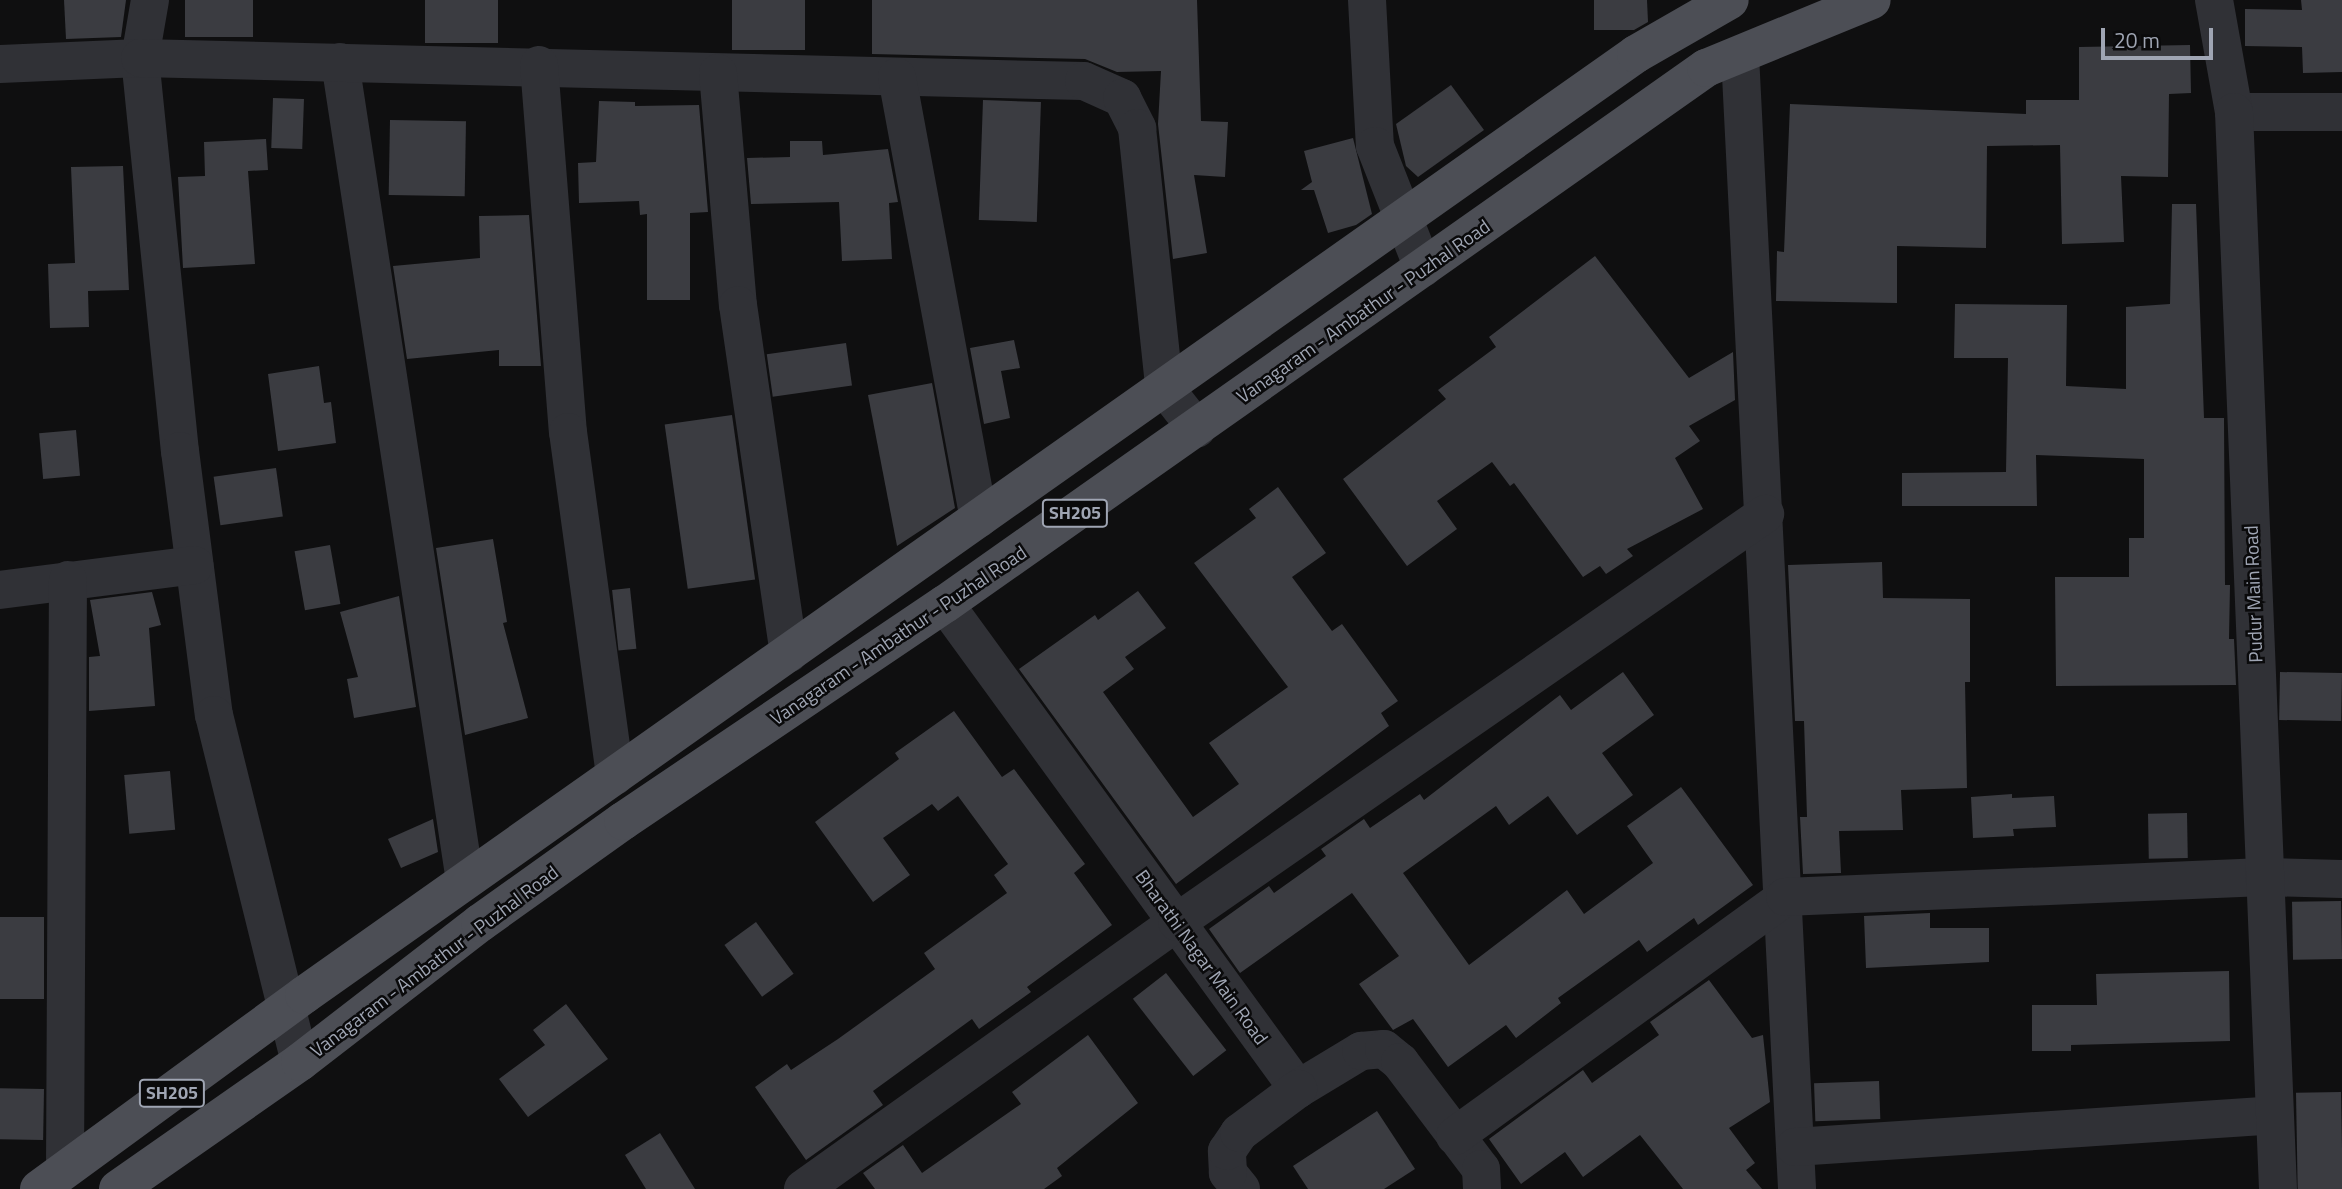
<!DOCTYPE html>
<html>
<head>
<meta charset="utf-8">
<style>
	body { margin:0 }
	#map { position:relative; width:2342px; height:1189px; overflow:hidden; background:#0f0f10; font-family:"Titillium Web",sans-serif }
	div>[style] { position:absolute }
	.building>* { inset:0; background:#3b3c41; transform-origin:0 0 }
	.minor>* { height:38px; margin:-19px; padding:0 19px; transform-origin:19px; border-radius:19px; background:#303136 }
	.tertiary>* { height:38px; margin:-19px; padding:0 19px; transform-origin:19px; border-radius:19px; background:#303136 }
	.primary>* { height:38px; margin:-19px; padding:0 19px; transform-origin:19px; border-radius:19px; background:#4c4e55 }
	span { translate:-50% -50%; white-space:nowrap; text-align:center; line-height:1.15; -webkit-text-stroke:5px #0a0a0b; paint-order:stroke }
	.shield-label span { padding:2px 5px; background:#0a0a0b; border:2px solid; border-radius:5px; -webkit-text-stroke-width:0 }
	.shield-label { font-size:18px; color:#9fa5b3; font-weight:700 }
	.street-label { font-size:19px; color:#9fa5b3 }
	.scale { position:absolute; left:2101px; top:28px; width:112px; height:32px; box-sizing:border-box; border:4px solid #9fa5b3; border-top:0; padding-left:9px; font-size:21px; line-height:24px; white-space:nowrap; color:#9fa5b3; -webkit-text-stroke:5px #0a0a0b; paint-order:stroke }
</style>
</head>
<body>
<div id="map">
	<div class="building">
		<i style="clip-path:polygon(64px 0,126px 0,121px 37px,66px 39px)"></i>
		<i style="left:185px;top:0;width:68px;height:37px"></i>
		<i style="left:425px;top:0;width:73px;height:43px"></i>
		<i style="left:732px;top:0;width:73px;height:50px"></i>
		<i style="clip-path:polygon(872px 0,1197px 0,1201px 121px,1228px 122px,1225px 177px,1194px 175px,1207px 253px,1173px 259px,1158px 124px,1161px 71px,1117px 72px,1085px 59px,872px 54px)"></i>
		<i style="clip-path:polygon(1594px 0,1647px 0,1648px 22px,1634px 30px,1594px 30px)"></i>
		<i style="clip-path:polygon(2301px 0,2342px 0,2342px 72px,2303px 73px,2302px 47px,2245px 46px,2245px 9px,2302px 10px)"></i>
		<i style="clip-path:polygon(2190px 45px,2191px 93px,2169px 94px,2168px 177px,2121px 176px,2124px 242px,2062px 244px,2060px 145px,1987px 146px,1986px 248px,1897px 246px,1897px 303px,1776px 301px,1777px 251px,1784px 252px,1790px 104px,2026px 114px,2026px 100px,2079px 100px,2079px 47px)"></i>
		<i style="clip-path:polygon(1451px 85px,1484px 130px,1418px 177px,1406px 166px,1396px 124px)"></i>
		<i style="left:273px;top:98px;width:31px;height:50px;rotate:2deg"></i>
		<i style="left:983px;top:100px;width:58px;height:120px;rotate:2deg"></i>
		<i style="clip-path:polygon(599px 101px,635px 102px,635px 106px,699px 105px,708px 212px,690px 213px,690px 300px,647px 300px,647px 214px,640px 215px,639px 201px,579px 203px,578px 163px,596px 162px)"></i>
		<i style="left:390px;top:120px;width:76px;height:75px;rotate:1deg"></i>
		<i style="clip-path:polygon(1353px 138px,1372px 214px,1356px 225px,1328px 233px,1314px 190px,1301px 190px,1312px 182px,1304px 151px)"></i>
		<i style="clip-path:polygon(266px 139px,268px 170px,248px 171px,255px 264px,183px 268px,178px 177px,205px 176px,204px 142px)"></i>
		<i style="clip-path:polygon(790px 141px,822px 141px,823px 155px,888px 149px,898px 202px,889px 203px,892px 259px,842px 261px,839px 202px,751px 204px,747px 158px,790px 157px)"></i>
		<i style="clip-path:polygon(123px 166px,129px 290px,88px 291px,89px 327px,50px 328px,48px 264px,75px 263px,71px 167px)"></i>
		<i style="clip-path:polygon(2172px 204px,2196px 204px,2204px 418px,2224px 418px,2225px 585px,2230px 585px,2229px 639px,2234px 639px,2236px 685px,2056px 686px,2055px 577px,2129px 577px,2129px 538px,2144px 538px,2144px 459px,2036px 455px,2037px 506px,1902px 506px,1902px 473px,2006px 472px,2008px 358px,1954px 358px,1955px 304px,2067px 305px,2066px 386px,2126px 389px,2126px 307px,2170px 304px)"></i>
		<i style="clip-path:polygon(529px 215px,541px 366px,499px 366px,499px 350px,407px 359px,393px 266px,480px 258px,479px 216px)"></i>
		<i style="clip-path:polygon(1595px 256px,1689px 378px,1733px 352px,1735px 400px,1689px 426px,1700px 441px,1675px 458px,1703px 509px,1627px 549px,1633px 556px,1606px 574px,1600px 566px,1583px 577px,1514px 483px,1510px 486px,1492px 462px,1437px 501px,1457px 529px,1407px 566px,1343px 479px,1446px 399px,1438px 390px,1496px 347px,1489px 337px)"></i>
		<i style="clip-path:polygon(1014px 340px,1020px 368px,1001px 371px,1010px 418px,984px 424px,970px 348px)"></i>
		<i style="left:846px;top:343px;width:43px;height:80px;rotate:82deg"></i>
		<i style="clip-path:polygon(319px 366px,324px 403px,331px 402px,336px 443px,278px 451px,268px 374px)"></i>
		<i style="clip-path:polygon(932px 383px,955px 508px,897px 546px,868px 395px)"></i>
		<i style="left:732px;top:415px;width:166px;height:68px;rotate:82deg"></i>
		<i style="left:76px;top:430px;width:46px;height:37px;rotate:85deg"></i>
		<i style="left:276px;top:468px;width:49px;height:63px;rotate:82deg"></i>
		<i style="clip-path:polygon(1278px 487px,1326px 553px,1292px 577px,1332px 631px,1342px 624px,1398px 701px,1381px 713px,1389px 726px,1176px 884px,1019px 669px,1095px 615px,1098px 620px,1138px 591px,1166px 628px,1125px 657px,1134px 669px,1103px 692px,1193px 817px,1239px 784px,1209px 743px,1288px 687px,1194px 563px,1256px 518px,1249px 509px)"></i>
		<i style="clip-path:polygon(493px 539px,507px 622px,503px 623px,528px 718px,465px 735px,436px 548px)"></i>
		<i style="left:330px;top:545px;width:60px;height:36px;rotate:80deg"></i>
		<i style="clip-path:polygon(1882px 562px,1883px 598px,1970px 599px,1970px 682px,1965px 682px,1967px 788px,1901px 790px,1903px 830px,1839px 831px,1841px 873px,1803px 874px,1800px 817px,1807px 817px,1804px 721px,1795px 721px,1788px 565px)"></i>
		<i style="left:630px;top:588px;width:61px;height:18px;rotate:84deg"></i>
		<i style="clip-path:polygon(152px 592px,161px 625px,149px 628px,155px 706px,89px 711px,89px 657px,100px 656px,90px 600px)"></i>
		<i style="clip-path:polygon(399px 596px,416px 707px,354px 718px,347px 679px,358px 677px,340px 612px)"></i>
		<i style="clip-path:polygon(1623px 672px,1654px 715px,1602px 753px,1633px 795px,1577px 835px,1548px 796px,1509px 825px,1496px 806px,1403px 873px,1469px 965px,1567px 890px,1584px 914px,1653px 863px,1627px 826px,1681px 787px,1753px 885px,1698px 925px,1694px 918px,1647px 952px,1639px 940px,1558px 998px,1561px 1003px,1516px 1038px,1506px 1025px,1448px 1067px,1413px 1019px,1393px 1030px,1359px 984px,1399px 956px,1352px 893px,1240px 973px,1209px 929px,1269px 886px,1274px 893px,1326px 856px,1321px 849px,1364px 819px,1370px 828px,1420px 794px,1424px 800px,1560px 695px,1571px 710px)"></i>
		<i style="left:2280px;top:672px;width:62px;height:48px;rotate:1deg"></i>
		<i style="clip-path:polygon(954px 711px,1002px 777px,1014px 769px,1085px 864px,1074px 873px,1112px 925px,1027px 987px,1031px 992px,979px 1029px,972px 1019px,873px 1091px,883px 1105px,806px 1160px,755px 1087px,787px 1064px,791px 1070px,838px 1039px,935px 969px,924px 953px,1007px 893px,994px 875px,1008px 864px,958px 796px,938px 811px,932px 804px,883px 838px,910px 875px,873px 902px,815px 822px,899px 759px,895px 753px)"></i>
		<i style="left:170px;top:771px;width:59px;height:46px;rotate:85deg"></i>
		<i style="clip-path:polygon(2012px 794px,2012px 798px,2054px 796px,2056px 827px,2013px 829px,2014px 836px,1973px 838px,1971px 797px)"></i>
		<i style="left:2187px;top:813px;width:45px;height:39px;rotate:89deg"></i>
		<i style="clip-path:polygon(433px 819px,438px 852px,401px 868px,388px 839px)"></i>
		<i style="left:2341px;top:901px;width:58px;height:49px;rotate:89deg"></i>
		<i style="clip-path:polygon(1930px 913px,1930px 928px,1989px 928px,1989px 962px,1866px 968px,1864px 916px)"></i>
		<i style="left:0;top:917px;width:44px;height:82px"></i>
		<i style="left:756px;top:922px;width:64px;height:39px;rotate:54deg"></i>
		<i style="clip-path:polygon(2229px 971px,2230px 1041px,2071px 1045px,2071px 1051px,2032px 1051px,2032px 1005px,2097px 1005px,2096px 974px)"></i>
		<i style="left:1166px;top:973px;width:98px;height:42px;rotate:52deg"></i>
		<i style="clip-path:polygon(1709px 980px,1752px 1038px,1763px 1035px,1770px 1102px,1729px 1128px,1755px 1163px,1746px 1170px,1762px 1189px,1683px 1189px,1640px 1135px,1583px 1177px,1565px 1152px,1521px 1184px,1489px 1139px,1583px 1070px,1592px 1083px,1659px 1035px,1650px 1022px)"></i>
		<i style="clip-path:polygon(566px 1004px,608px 1059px,528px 1117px,499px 1079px,545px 1045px,533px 1030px)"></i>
		<i style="clip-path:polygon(1088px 1035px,1138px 1103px,1057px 1168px,1062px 1176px,1044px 1189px,875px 1189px,863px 1173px,903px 1145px,922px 1173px,1021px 1104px,1012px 1092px)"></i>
		<i style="left:1879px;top:1081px;width:38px;height:65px;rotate:88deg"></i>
		<i style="left:44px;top:1089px;width:51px;height:44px;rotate:91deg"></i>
		<i style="left:2341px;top:1092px;width:97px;height:45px;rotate:89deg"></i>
		<i style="clip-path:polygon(1377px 1111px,1415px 1169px,1384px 1189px,1308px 1189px,1293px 1166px)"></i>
		<i style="clip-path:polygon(660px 1133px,695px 1189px,646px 1189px,625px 1155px)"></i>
	</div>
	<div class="minor">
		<i style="left:150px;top:0;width:59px;rotate:99.8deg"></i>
		<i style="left:140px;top:58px;width:395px;rotate:84.2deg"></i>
		<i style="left:180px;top:451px;width:266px;rotate:82.7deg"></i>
		<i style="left:214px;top:715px;width:357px;rotate:76.1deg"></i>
		<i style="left:1367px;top:0;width:146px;rotate:86.9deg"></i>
		<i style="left:1375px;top:146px;width:131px;rotate:68.5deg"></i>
		<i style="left:1740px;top:55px;width:1135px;rotate:87.12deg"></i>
		<i style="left:340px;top:62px;width:828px;rotate:81.32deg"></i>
		<i style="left:0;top:64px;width:140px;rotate:-2.5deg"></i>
		<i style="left:140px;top:58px;width:944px;rotate:1.4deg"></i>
		<i style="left:1084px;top:81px;width:42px;rotate:24.1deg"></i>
		<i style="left:1122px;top:98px;width:34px;rotate:63deg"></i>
		<i style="left:1137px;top:128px;width:260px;rotate:84deg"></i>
		<i style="left:1164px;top:387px;width:53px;rotate:51.8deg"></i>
		<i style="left:539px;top:65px;width:368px;rotate:85.5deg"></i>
		<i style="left:568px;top:432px;width:347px;rotate:82.2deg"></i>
		<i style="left:718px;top:73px;width:233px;rotate:85.1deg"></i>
		<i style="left:738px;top:305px;width:352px;rotate:81.7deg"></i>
		<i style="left:897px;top:77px;width:449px;rotate:79.5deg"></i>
		<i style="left:2234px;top:112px;width:108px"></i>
		<i style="left:0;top:590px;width:196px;rotate:-7.3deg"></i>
		<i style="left:945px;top:604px;width:600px;rotate:53.95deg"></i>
		<i style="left:1298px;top:1089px;width:74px;rotate:-31.1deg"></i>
		<i style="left:1361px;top:1051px;width:23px;rotate:-5deg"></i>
		<i style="left:1384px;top:1049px;width:21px;rotate:39deg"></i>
		<i style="left:1400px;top:1062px;width:134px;rotate:52.9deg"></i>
		<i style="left:1481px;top:1169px;width:20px;rotate:87deg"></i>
		<i style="left:1455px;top:1136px;width:407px;rotate:-35.9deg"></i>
		<i style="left:1785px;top:897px;width:479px;rotate:-2.4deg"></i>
		<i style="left:2264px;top:877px;width:78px;rotate:1.5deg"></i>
		<i style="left:1795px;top:1147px;width:480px;rotate:-3.8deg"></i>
		<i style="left:65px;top:1169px;width:589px;rotate:-89.71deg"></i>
		<i style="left:803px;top:1189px;width:460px;rotate:-35.5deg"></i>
		<i style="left:1177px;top:922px;width:716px;rotate:-34.76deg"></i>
		<i style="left:1241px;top:1189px;width:21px;rotate:-129deg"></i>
		<i style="left:1228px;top:1173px;width:22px;rotate:-93deg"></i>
		<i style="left:1227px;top:1151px;width:22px;rotate:-56deg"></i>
		<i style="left:1239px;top:1133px;width:74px;rotate:-36.7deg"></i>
	</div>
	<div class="tertiary">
		<i style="left:2214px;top:0;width:114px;rotate:79.9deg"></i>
		<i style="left:2234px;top:112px;width:1078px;rotate:87.66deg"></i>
	</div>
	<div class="primary">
		<i style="left:39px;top:1189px;width:328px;rotate:-36.2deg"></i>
		<i style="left:304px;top:995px;width:1631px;rotate:-35.24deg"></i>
		<i style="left:1636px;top:54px;width:108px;rotate:-29.9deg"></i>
		<i style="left:118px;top:1189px;width:222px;rotate:-34.9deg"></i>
		<i style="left:300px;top:1062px;width:227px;rotate:-37.7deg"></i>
		<i style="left:480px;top:923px;width:176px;rotate:-35.5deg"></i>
		<i style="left:623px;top:821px;width:388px;rotate:-34deg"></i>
		<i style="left:945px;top:604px;width:931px;rotate:-35.16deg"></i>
		<i style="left:1706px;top:68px;width:179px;rotate:-22.3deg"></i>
	</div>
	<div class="shield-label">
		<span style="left:1075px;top:513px">SH205</span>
		<span style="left:172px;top:1093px">SH205</span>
	</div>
	<div class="street-label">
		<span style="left:1363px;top:311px;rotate:-35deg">Vanagaram - Ambathur - Puzhal Road</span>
		<span style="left:2253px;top:594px;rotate:-92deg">Pudur Main Road</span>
		<span style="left:898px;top:635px;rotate:-34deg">Vanagaram - Ambathur - Puzhal Road</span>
		<span style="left:1202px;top:957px;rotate:54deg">Bharathi Nagar Main Road</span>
		<span style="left:434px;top:961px;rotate:-37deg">Vanagaram - Ambathur - Puzhal Road</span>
	</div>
	<div class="scale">20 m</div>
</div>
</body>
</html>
